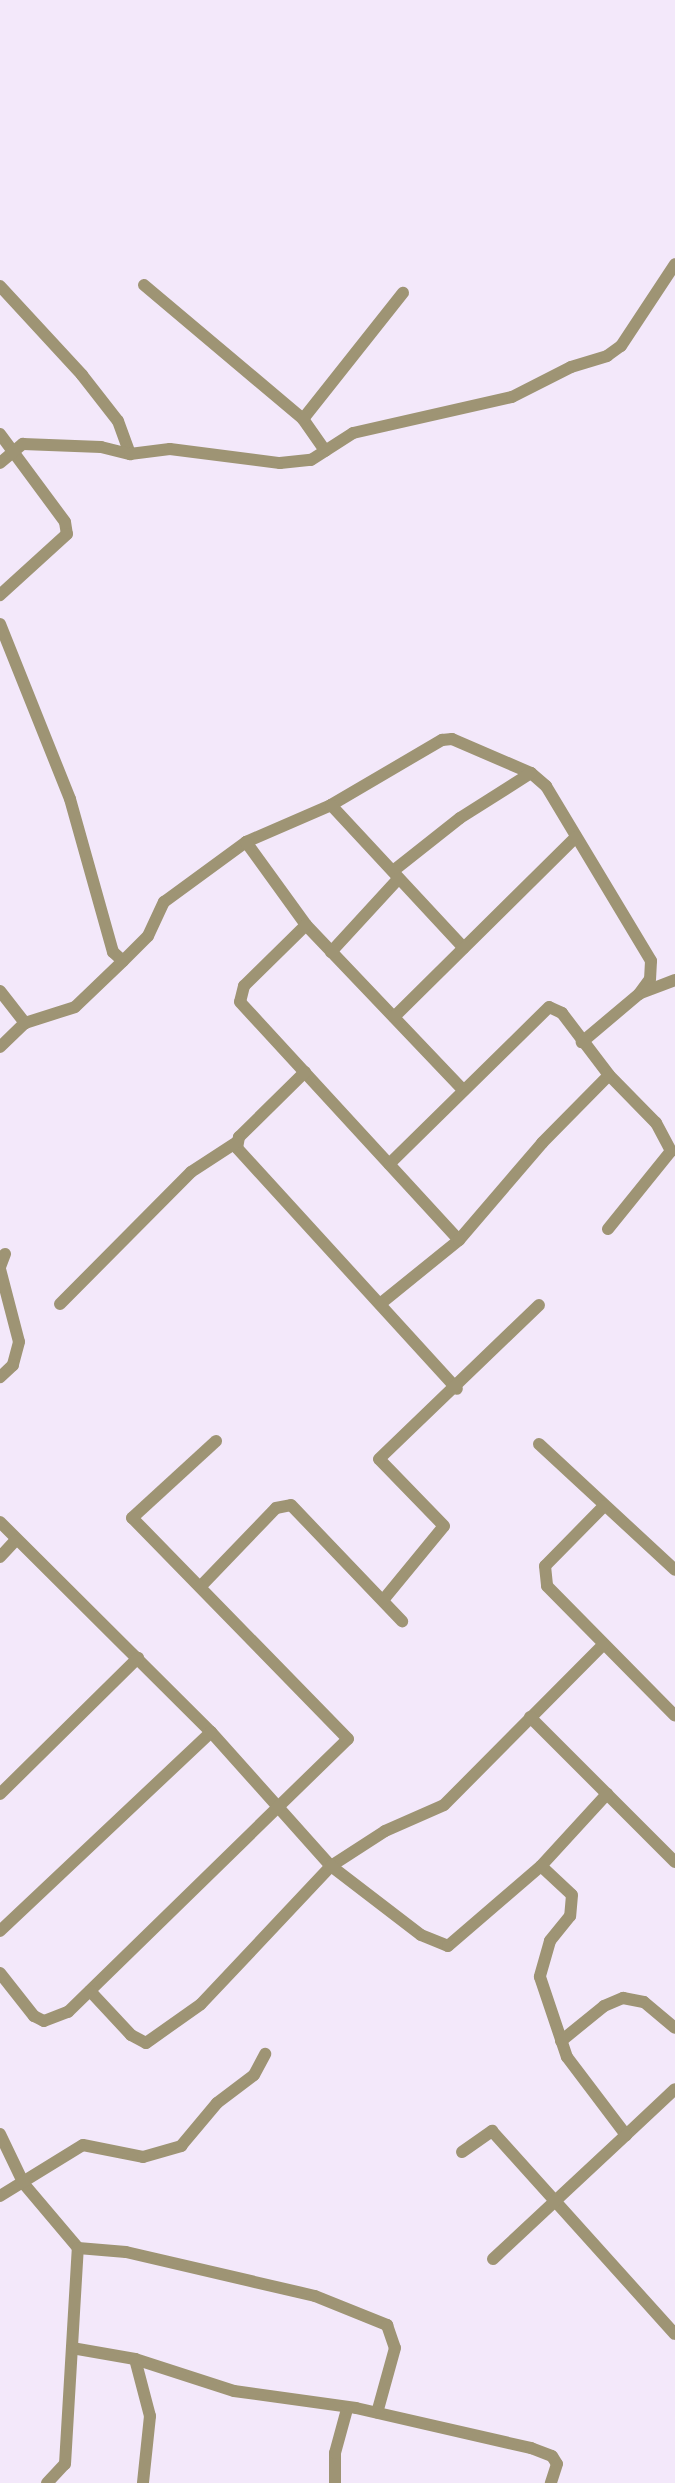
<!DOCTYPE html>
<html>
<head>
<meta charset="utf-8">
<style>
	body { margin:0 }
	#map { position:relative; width:675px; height:2483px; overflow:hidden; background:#f3e8fa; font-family:Ubuntu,sans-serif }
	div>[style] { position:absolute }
	.minor>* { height:12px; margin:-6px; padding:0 6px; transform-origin:6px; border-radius:6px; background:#9e9474 }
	span { translate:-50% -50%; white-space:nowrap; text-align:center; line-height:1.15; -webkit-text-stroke:7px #fbf9fc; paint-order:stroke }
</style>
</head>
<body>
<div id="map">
	<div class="minor">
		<i style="left:144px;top:285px;width:208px;rotate:40.1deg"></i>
		<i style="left:303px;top:419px;width:39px;rotate:55deg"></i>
		<i style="left:0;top:286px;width:121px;rotate:47.3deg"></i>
		<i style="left:82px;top:375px;width:58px;rotate:52deg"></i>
		<i style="left:118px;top:421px;width:35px;rotate:70deg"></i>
		<i style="left:303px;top:419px;width:161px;rotate:-51.6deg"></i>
		<i style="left:0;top:434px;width:109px;rotate:53.5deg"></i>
		<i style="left:65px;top:522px;width:12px;rotate:81deg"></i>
		<i style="left:67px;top:534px;width:91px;rotate:137.7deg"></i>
		<i style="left:0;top:463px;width:30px;rotate:-40deg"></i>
		<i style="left:23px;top:444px;width:78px;rotate:2.2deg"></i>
		<i style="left:101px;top:447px;width:30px;rotate:14deg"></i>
		<i style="left:130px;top:454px;width:40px;rotate:-7.1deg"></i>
		<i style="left:170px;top:449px;width:111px;rotate:7.3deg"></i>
		<i style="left:280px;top:463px;width:31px;rotate:-6deg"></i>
		<i style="left:311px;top:460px;width:50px;rotate:-32.7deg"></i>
		<i style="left:353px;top:433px;width:163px;rotate:-12.8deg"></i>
		<i style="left:512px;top:397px;width:66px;rotate:-27deg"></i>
		<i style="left:571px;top:367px;width:38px;rotate:-17deg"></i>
		<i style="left:607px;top:356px;width:17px;rotate:-36deg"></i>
		<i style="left:621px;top:346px;width:98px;rotate:-56.6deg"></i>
		<i style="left:0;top:624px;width:188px;rotate:68.2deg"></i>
		<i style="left:70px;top:799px;width:159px;rotate:74.3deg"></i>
		<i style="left:113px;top:952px;width:13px;rotate:42deg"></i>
		<i style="left:123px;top:961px;width:35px;rotate:-45deg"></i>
		<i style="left:148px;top:936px;width:38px;rotate:-65deg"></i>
		<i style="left:164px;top:902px;width:102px;rotate:-36.2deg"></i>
		<i style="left:246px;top:842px;width:93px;rotate:-23.5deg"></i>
		<i style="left:331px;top:805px;width:129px;rotate:-30.4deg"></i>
		<i style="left:442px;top:740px;width:10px;rotate:-6deg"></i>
		<i style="left:452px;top:739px;width:86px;rotate:23.3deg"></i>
		<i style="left:531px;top:773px;width:20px;rotate:41deg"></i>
		<i style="left:546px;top:786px;width:204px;rotate:59deg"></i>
		<i style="left:651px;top:961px;width:18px;rotate:93deg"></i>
		<i style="left:650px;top:979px;width:19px;rotate:126deg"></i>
		<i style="left:639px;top:994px;width:75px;rotate:139.9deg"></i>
		<i style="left:331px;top:805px;width:195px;rotate:47.1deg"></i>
		<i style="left:246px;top:842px;width:102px;rotate:54.1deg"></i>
		<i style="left:306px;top:925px;width:228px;rotate:46.4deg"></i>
		<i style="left:393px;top:871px;width:85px;rotate:-38.3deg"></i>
		<i style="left:460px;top:818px;width:84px;rotate:-32.4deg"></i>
		<i style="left:306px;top:925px;width:87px;rotate:135.5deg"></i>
		<i style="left:244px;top:986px;width:16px;rotate:104deg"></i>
		<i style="left:240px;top:1002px;width:323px;rotate:47.4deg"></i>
		<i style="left:331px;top:952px;width:100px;rotate:-47.4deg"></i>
		<i style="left:0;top:991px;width:41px;rotate:52deg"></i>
		<i style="left:641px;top:993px;width:36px;rotate:-21deg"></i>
		<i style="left:394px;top:1017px;width:256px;rotate:-44.7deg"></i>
		<i style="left:0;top:1047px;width:35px;rotate:-44deg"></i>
		<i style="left:25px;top:1023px;width:52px;rotate:-17.7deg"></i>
		<i style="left:75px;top:1007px;width:66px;rotate:-43.8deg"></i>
		<i style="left:305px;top:1072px;width:93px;rotate:135.4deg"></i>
		<i style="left:239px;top:1137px;width:11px;rotate:100deg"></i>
		<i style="left:237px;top:1148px;width:326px;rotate:47.6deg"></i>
		<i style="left:608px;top:1229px;width:100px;rotate:-51.1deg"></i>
		<i style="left:671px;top:1151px;width:32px;rotate:-118deg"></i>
		<i style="left:656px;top:1123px;width:67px;rotate:-134.4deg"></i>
		<i style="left:0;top:1267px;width:14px;rotate:-69deg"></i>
		<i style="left:0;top:1269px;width:75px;rotate:75.4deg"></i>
		<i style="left:19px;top:1342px;width:24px;rotate:105deg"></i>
		<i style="left:13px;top:1365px;width:18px;rotate:137deg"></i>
		<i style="left:60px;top:1304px;width:186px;rotate:-45.2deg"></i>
		<i style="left:191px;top:1172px;width:55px;rotate:-33.1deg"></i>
		<i style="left:380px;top:1304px;width:102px;rotate:-39deg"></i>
		<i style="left:459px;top:1240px;width:128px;rotate:-49.4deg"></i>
		<i style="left:542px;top:1143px;width:95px;rotate:-45.4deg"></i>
		<i style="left:609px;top:1075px;width:78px;rotate:-127.2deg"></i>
		<i style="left:562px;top:1013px;width:14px;rotate:-155deg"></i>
		<i style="left:549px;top:1007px;width:224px;rotate:135.5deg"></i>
		<i style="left:539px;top:1444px;width:185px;rotate:42.8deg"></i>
		<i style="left:604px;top:1506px;width:84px;rotate:134.5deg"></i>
		<i style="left:545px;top:1566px;width:20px;rotate:84deg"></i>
		<i style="left:547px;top:1586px;width:182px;rotate:45.4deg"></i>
		<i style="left:0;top:1522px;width:298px;rotate:44.9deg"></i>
		<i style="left:211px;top:1732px;width:180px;rotate:48.2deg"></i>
		<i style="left:331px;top:1866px;width:64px;rotate:-32.9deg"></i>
		<i style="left:385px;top:1831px;width:64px;rotate:-23.8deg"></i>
		<i style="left:444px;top:1805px;width:226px;rotate:-45.2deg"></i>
		<i style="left:0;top:1557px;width:23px;rotate:-47deg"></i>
		<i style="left:201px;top:1586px;width:108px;rotate:-46.1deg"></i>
		<i style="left:276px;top:1508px;width:15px;rotate:-11deg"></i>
		<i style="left:291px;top:1505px;width:161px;rotate:46.3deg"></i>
		<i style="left:384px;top:1599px;width:94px;rotate:-50.6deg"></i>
		<i style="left:444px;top:1526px;width:93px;rotate:-134.1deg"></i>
		<i style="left:379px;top:1459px;width:222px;rotate:-43.9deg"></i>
		<i style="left:530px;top:1717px;width:205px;rotate:45deg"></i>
		<i style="left:0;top:1794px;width:194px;rotate:-44.6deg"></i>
		<i style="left:541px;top:1866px;width:42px;rotate:43.1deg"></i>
		<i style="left:572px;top:1895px;width:21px;rotate:95deg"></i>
		<i style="left:570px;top:1916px;width:32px;rotate:129deg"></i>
		<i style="left:550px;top:1941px;width:37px;rotate:106deg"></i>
		<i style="left:540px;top:1977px;width:84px;rotate:71.4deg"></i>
		<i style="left:567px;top:2057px;width:98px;rotate:52.9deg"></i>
		<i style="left:626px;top:2135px;width:67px;rotate:-43.2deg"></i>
		<i style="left:0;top:1931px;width:290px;rotate:-43.3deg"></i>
		<i style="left:0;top:1973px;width:55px;rotate:51.7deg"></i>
		<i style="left:34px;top:2016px;width:11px;rotate:27deg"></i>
		<i style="left:44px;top:2021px;width:26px;rotate:-21deg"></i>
		<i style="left:68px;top:2012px;width:391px;rotate:-44.3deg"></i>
		<i style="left:348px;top:1739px;width:309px;rotate:-134.3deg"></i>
		<i style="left:132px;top:1518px;width:114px;rotate:-42.5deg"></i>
		<i style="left:90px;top:1991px;width:60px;rotate:47deg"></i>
		<i style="left:131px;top:2035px;width:17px;rotate:28deg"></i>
		<i style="left:146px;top:2043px;width:67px;rotate:-35.3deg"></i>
		<i style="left:201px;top:2004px;width:190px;rotate:-46.7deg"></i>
		<i style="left:331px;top:1866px;width:113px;rotate:37.5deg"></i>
		<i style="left:421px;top:1935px;width:29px;rotate:22deg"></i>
		<i style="left:448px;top:1946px;width:123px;rotate:-40.7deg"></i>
		<i style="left:541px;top:1866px;width:98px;rotate:-47.5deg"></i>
		<i style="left:561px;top:2041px;width:55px;rotate:-39.1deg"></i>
		<i style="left:604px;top:2006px;width:21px;rotate:-23deg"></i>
		<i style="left:623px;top:1998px;width:21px;rotate:11deg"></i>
		<i style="left:644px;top:2002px;width:40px;rotate:40deg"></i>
		<i style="left:0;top:2134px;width:55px;rotate:64.4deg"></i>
		<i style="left:24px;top:2184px;width:84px;rotate:49.8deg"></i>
		<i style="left:78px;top:2248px;width:48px;rotate:4.8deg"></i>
		<i style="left:126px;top:2252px;width:194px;rotate:13.1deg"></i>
		<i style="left:315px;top:2296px;width:78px;rotate:21.9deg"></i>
		<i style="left:387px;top:2325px;width:24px;rotate:71deg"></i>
		<i style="left:395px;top:2348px;width:67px;rotate:105.5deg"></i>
		<i style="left:462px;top:2152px;width:37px;rotate:-35deg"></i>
		<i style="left:492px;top:2131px;width:273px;rotate:48deg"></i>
		<i style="left:0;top:2196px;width:97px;rotate:-31.6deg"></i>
		<i style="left:83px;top:2145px;width:61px;rotate:11.3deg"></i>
		<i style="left:143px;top:2157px;width:40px;rotate:-16deg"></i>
		<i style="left:181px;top:2146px;width:56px;rotate:-50.1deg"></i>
		<i style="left:217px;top:2103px;width:46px;rotate:-37.1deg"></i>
		<i style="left:254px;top:2075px;width:24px;rotate:-62deg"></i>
		<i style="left:493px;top:2259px;width:182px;rotate:-43deg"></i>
		<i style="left:72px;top:2348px;width:64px;rotate:9.9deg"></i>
		<i style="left:135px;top:2359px;width:104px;rotate:17.9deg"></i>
		<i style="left:234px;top:2391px;width:123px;rotate:7.9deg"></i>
		<i style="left:356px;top:2408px;width:180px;rotate:12.9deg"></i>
		<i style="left:531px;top:2448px;width:22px;rotate:21deg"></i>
		<i style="left:552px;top:2456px;width:9px;rotate:58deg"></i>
		<i style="left:557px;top:2464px;width:20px;rotate:108deg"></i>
		<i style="left:135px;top:2359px;width:59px;rotate:75.3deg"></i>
		<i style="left:150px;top:2416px;width:67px;rotate:96deg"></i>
		<i style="left:47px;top:2483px;width:26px;rotate:-47deg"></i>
		<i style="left:65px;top:2464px;width:216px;rotate:-86.6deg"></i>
		<i style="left:335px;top:2483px;width:30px;rotate:-90deg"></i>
		<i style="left:335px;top:2453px;width:46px;rotate:-74.7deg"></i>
	</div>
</div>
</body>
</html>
